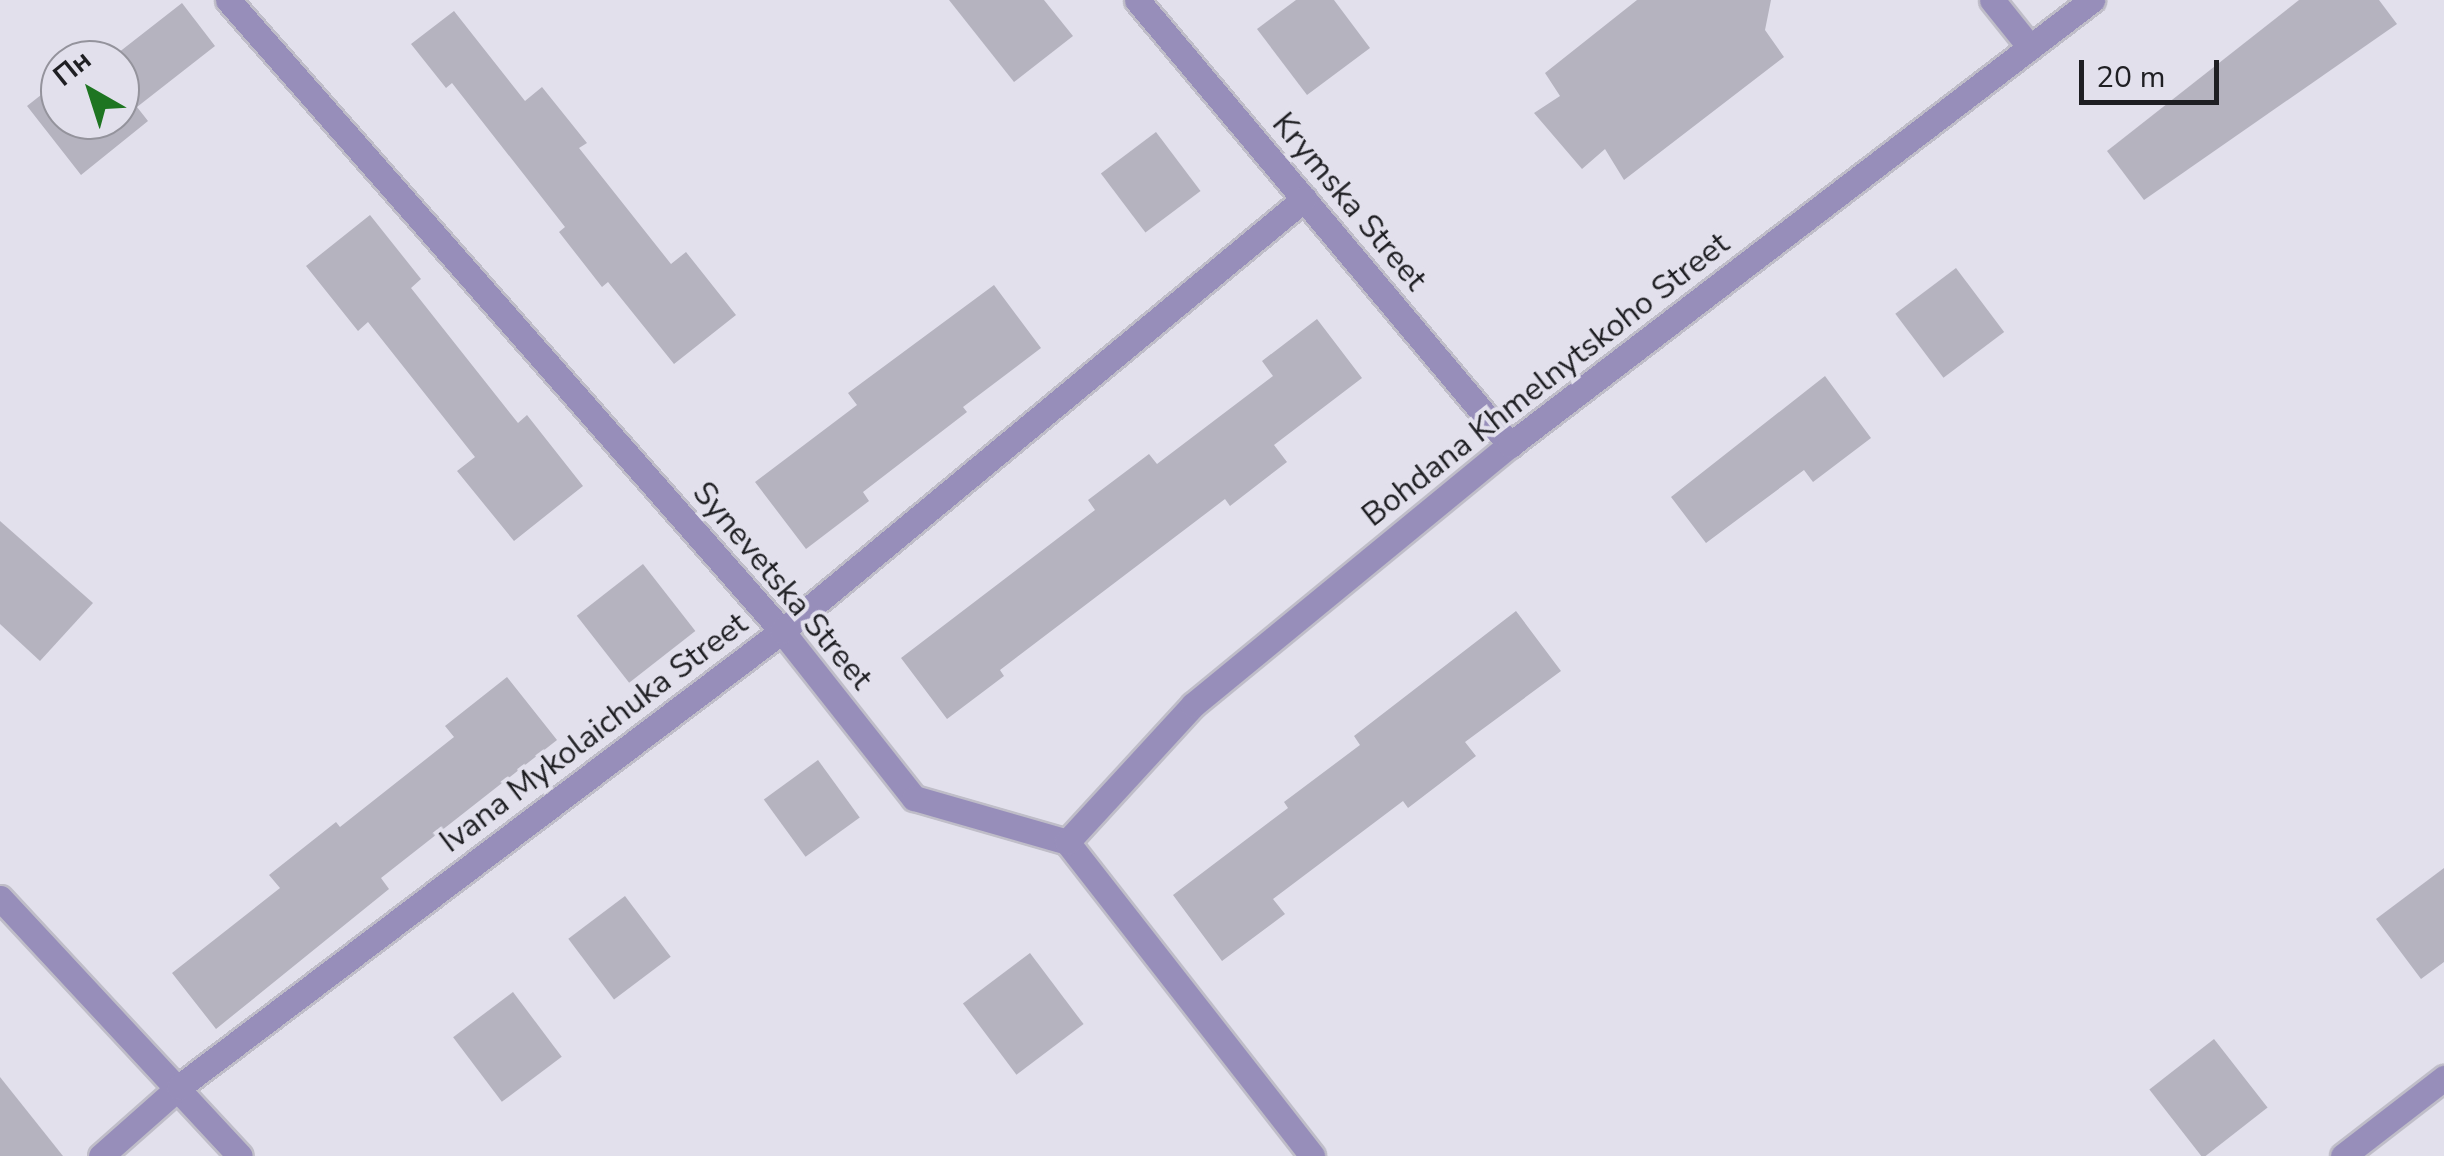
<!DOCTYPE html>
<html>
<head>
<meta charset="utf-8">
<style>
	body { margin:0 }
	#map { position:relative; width:2444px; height:1156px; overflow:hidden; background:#e2e0ec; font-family:"Nunito Sans",sans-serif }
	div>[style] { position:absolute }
	.building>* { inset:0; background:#b5b3bf; transform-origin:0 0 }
	.roads { filter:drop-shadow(2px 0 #bfbdc8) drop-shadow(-2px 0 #bfbdc8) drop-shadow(0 2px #bfbdc8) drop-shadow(0 -2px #bfbdc8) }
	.minor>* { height:25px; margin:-12.5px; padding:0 12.5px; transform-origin:12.5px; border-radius:12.5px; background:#978eba }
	span { translate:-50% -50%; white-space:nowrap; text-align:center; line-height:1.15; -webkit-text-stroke:8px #e2e0ec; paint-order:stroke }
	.street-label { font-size:32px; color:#1f1f23 }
	.north { position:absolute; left:40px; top:40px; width:100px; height:100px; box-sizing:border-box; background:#e2e0ec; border:2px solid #94939c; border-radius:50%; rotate:321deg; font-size:28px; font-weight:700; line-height:40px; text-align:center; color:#1f1f23 }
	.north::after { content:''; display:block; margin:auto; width:35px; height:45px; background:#1e7521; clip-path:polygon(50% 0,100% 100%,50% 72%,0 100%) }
	.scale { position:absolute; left:2079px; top:60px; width:140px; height:45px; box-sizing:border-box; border:5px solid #1f1f23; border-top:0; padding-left:12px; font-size:30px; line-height:35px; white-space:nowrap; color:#1f1f23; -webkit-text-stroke:8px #e2e0ec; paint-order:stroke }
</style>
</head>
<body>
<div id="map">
	<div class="building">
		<i style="clip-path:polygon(949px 0,1044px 0,1073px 36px,1014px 82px)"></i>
		<i style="clip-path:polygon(1296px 0,1334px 0,1370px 48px,1307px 95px,1257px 29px)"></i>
		<i style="clip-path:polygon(1637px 0,1771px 0,1765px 30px,1784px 57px,1624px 180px,1605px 149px,1582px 169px,1534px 113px,1560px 96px,1545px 73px)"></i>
		<i style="clip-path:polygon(2299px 0,2379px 0,2397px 24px,2144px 200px,2107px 151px)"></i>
		<i style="clip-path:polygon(182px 3px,215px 46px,137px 107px,148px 121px,81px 175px,27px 106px,60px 80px,60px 120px,120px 120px,120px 60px,109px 60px)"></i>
		<i style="clip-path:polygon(454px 11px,525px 101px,542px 87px,587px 143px,579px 148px,671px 264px,686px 252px,736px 315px,674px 364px,608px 282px,602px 287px,559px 232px,565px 227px,452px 83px,446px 88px,411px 44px)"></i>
		<i style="left:1156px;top:132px;width:74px;height:69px;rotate:53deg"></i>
		<i style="clip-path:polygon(370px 215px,421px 279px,411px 288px,518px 423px,527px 415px,583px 486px,514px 541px,457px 471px,475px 457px,368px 322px,358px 331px,306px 266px)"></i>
		<i style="left:1956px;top:268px;width:80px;height:76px;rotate:53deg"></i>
		<i style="clip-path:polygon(994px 285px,1041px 348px,963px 407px,967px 412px,863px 492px,869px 501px,806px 549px,755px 482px,857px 405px,848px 393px)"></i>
		<i style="clip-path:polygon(1317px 319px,1362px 378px,1274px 445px,1287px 462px,1230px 506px,1225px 499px,1000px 670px,1004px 676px,947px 719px,901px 658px,1095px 510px,1088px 500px,1149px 454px,1157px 464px,1273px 376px,1262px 361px)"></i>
		<i style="clip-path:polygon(1825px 376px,1871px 438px,1813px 482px,1804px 470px,1706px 543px,1671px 497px)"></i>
		<i style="clip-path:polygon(0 521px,93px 603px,40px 661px,0 624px)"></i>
		<i style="left:643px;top:564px;width:85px;height:84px;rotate:52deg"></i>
		<i style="clip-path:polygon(1516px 611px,1561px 671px,1465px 742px,1476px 756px,1408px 808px,1403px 801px,1273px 899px,1285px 914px,1222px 961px,1173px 895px,1288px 808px,1284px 802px,1360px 745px,1354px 736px)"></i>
		<i style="clip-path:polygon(507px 677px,557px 740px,381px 878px,389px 889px,216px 1029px,172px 973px,280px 888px,269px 875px,336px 822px,340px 827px,454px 737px,445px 726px)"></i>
		<i style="left:818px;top:760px;width:71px;height:67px;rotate:54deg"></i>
		<i style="clip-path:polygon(2444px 868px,2444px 962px,2421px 979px,2376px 919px)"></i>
		<i style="left:625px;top:896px;width:76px;height:71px;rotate:53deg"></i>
		<i style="left:1030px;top:953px;width:89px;height:84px;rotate:53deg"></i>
		<i style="left:513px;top:992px;width:81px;height:75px;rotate:53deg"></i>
		<i style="left:2214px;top:1039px;width:87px;height:82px;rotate:52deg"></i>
		<i style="clip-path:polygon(0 1077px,63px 1156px,0 1156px)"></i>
	</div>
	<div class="roads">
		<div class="minor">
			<i style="left:228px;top:0;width:840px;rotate:48.72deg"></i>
			<i style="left:782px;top:631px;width:213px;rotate:51.7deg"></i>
			<i style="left:914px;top:798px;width:159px;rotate:16deg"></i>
			<i style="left:1067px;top:842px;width:398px;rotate:52deg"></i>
			<i style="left:1137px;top:0;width:581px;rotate:50.03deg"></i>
			<i style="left:1992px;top:0;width:59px;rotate:51.2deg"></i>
			<i style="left:1067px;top:842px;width:186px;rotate:-47.4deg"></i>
			<i style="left:1193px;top:705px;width:410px;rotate:-39.4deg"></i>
			<i style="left:1510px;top:445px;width:733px;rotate:-37.4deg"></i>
			<i style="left:0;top:898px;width:352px;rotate:47.1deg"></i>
			<i style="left:101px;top:1156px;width:104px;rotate:-41.5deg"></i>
			<i style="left:179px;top:1087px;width:756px;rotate:-37.1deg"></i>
			<i style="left:782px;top:631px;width:678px;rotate:-39.61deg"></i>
			<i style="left:2343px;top:1156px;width:128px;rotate:-37.7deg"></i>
		</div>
	</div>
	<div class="street-label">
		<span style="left:1349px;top:202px;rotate:50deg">Krymska Street</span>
		<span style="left:1546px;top:380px;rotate:-38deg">Bohdana Khmelnytskoho Street</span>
		<span style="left:782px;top:586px;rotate:50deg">Synevetska Street</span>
		<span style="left:594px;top:733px;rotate:-37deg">Ivana Mykolaichuka Street</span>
	</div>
	<div class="north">Пн</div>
	<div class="scale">20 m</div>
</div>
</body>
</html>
